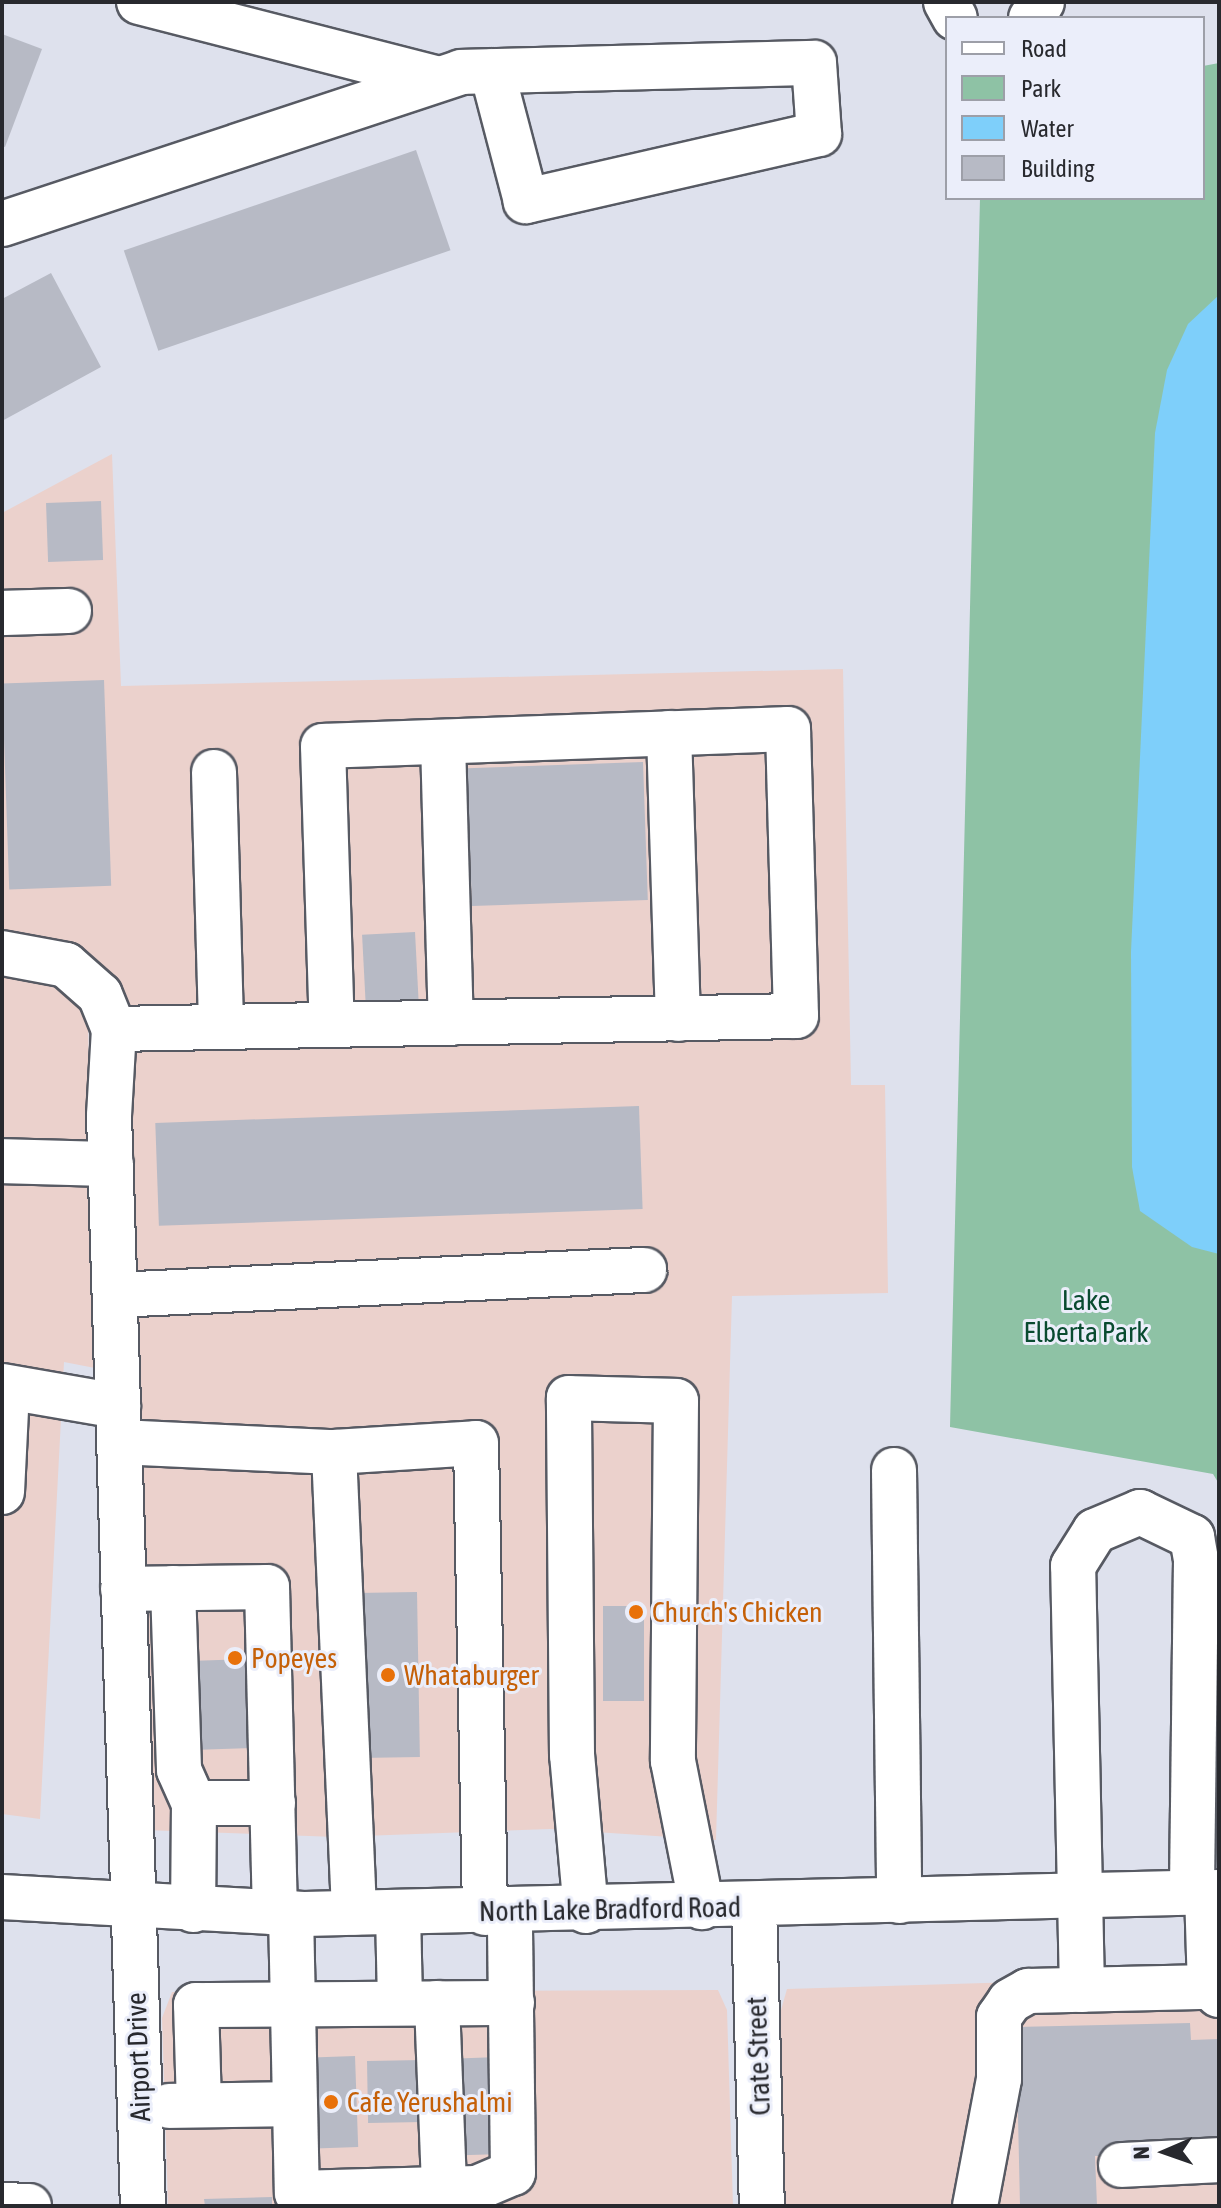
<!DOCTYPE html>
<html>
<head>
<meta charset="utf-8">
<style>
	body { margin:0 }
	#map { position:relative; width:1221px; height:2208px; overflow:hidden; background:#dee1ed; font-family:"Asap Condensed",sans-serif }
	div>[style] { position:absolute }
	.commercial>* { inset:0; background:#ebd1cc }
	.green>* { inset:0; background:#8ec2a5 }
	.water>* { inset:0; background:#7ecffa }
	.building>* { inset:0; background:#b7bac5; transform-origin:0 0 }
	.roads { filter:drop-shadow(2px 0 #575a63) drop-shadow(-2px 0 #575a63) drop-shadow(0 2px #575a63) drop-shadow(0 -2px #575a63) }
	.minor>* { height:44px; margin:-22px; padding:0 22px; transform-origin:22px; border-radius:22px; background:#fff }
	.major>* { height:44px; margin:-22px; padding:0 22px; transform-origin:22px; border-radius:22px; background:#fff }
	.dots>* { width:22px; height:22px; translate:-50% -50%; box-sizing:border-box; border:4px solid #ebeefa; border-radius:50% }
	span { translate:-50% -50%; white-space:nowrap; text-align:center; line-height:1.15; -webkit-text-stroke:6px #ebeefa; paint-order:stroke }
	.park-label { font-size:28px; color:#094b30 }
	.food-label { font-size:28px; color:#c56008 }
	.left { translate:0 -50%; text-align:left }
	.street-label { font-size:28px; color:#28292e }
	.frame { position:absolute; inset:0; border:4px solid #28292e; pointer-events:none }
	.legend { position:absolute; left:945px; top:16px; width:260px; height:184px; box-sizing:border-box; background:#ebeefa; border:2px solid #9d9fa8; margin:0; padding:10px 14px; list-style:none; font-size:24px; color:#28292e }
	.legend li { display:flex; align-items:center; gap:16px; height:40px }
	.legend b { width:40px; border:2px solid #9d9fa8 }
	.north { position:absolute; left:1125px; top:2112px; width:80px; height:80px; -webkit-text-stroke:6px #ebeefa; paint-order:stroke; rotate:268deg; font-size:22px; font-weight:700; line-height:32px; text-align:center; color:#28292e }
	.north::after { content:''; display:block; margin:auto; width:28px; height:36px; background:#28292e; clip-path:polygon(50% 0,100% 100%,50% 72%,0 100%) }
</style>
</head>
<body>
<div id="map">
	<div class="commercial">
		<i style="clip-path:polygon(112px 454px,121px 686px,843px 669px,851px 1085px,885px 1085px,888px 1293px,732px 1296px,716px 1840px,550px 1829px,336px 1837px,144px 1830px,130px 1109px,88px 1019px,95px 1368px,64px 1362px,40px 1819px,2px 1814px,2px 513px)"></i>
		<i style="clip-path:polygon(1219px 1976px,1219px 2206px,785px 2206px,779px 2017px,787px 1989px)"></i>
		<i style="clip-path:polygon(718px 1990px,727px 2010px,733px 2206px,168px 2206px,162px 2018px,172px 1992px)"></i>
	</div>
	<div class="green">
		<i style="clip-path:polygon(1219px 63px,1219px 1484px,1213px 1474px,950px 1427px,980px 198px,1203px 198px,1203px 66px)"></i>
	</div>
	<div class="water">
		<i style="clip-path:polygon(1219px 295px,1219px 1254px,1192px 1247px,1140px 1211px,1132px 1167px,1131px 952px,1155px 433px,1167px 370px,1188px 324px)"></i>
	</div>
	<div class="building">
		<i style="clip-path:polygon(2px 34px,42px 49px,5px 147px,2px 146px)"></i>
		<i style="left:416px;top:150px;width:106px;height:309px;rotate:71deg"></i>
		<i style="clip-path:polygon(51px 273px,101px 367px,2px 421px,2px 299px)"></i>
		<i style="left:101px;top:501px;width:59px;height:55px;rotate:88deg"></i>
		<i style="left:104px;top:680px;width:206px;height:102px;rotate:88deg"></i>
		<i style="left:643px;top:762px;width:138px;height:176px;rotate:88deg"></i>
		<i style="left:415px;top:932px;width:68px;height:53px;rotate:87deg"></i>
		<i style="left:639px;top:1106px;width:103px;height:484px;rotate:88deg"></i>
		<i style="left:417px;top:1592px;width:165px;height:61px;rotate:89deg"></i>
		<i style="left:603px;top:1606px;width:41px;height:95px"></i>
		<i style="left:249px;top:1659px;width:89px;height:60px;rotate:88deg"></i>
		<i style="clip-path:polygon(1190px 2023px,1191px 2040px,1219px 2039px,1219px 2153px,1095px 2156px,1097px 2206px,1020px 2206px,1016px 2027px)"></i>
		<i style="left:355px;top:2056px;width:91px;height:50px;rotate:88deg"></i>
		<i style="left:499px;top:2057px;width:97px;height:41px;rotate:88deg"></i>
		<i style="left:422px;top:2060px;width:62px;height:55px;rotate:89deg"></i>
		<i style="clip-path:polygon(272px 2197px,272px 2206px,205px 2206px,204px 2199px)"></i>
	</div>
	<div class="roads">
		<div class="minor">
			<i style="left:139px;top:2px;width:309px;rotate:14.4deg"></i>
			<i style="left:946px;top:2px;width:18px;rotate:61deg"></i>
			<i style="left:1031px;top:18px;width:19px;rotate:-55deg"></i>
			<i style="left:2px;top:224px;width:484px;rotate:-18.3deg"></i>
			<i style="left:461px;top:72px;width:353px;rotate:-1.5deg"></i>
			<i style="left:814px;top:63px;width:71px;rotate:86deg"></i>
			<i style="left:819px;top:134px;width:301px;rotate:167.1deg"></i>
			<i style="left:526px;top:201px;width:134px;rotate:-104.7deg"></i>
			<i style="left:2px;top:613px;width:67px;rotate:-1.7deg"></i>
			<i style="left:669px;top:733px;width:286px;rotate:88.2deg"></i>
			<i style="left:443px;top:742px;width:281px;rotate:88.4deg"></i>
			<i style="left:214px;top:772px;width:255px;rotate:88.4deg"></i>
			<i style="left:2px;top:953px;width:65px;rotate:10.6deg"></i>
			<i style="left:66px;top:965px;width:45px;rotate:41.4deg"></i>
			<i style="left:100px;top:995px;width:37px;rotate:68deg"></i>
			<i style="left:114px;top:1029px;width:86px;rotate:93.3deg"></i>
			<i style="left:109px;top:1115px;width:1092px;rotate:88.22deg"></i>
			<i style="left:114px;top:1029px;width:682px;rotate:-1.09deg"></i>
			<i style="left:796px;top:1016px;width:287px;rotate:-91.6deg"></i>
			<i style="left:788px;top:729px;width:465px;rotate:177.9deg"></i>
			<i style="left:323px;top:746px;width:279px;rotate:88.2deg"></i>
			<i style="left:2px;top:1161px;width:109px;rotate:1.6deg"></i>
			<i style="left:115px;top:1295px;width:530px;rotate:-2.71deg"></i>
			<i style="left:2px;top:1386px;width:118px;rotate:9.8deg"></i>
			<i style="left:119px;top:1442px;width:215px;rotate:2.7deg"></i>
			<i style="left:334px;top:1452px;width:142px;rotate:-3.6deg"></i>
			<i style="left:476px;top:1443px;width:470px;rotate:88.9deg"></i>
			<i style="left:334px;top:1452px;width:461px;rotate:87.5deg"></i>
			<i style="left:894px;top:1470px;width:431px;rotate:89.3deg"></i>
			<i style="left:2px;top:1492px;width:104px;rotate:-87.2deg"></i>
			<i style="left:173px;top:1588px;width:182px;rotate:88.1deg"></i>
			<i style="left:179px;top:1770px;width:36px;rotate:66deg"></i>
			<i style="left:194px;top:1803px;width:107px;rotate:90.5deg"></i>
			<i style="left:123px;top:1589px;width:144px;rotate:-0.8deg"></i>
			<i style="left:267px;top:1587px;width:326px;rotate:88.6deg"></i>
			<i style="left:194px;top:1803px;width:79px"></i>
			<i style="left:1207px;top:1892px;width:95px;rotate:88.2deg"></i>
			<i style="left:754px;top:1906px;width:300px;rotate:88.5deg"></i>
			<i style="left:586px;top:1911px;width:157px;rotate:-95.1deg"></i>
			<i style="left:572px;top:1755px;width:357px;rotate:-90.5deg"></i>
			<i style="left:569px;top:1398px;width:107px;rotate:1.6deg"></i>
			<i style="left:676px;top:1401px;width:360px;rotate:90.5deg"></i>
			<i style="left:673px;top:1761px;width:149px;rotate:78.8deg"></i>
			<i style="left:291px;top:1913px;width:280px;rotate:88.8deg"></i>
			<i style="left:297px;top:2193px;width:180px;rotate:-1.6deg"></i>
			<i style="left:477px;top:2188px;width:39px;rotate:-23deg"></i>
			<i style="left:513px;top:2173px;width:261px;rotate:-90.7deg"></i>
			<i style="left:398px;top:1913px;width:90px;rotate:88.7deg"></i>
			<i style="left:1082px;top:1990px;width:424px;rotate:-91.2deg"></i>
			<i style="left:1073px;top:1566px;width:41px;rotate:-57.8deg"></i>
			<i style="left:1095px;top:1531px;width:49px;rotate:-22.9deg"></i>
			<i style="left:1140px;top:1512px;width:58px;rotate:25.7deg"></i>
			<i style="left:1192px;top:1537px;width:23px;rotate:80deg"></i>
			<i style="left:1196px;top:1560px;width:333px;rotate:90.7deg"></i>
			<i style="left:437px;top:2003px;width:186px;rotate:87.8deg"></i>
			<i style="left:199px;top:2105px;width:100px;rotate:-91.7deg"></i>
			<i style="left:196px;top:2005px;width:316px;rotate:-0.4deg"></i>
			<i style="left:169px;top:2106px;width:126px;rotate:-0.9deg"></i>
			<i style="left:1121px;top:2165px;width:98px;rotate:-2.9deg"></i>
			<i style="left:2px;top:2205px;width:27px;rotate:2deg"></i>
			<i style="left:975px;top:2206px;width:129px;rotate:-79.3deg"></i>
			<i style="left:999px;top:2079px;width:62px;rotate:-90deg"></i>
			<i style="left:999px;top:2017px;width:19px;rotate:-55deg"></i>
			<i style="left:1010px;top:2001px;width:21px;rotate:-29deg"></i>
			<i style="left:1028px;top:1991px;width:182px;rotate:-1.3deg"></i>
			<i style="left:1210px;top:1987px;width:12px;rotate:42deg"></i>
		</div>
		<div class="major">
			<i style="left:2px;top:1897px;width:302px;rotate:3.2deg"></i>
			<i style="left:304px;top:1914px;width:915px;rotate:-1.38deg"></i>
		</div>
	</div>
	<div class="dots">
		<i style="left:636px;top:1612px;background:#e8710a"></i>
		<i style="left:235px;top:1658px;background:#e8710a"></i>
		<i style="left:388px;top:1675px;background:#e8710a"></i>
		<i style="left:331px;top:2102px;background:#e8710a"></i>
	</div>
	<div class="park-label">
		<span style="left:1086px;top:1316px">Lake<br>Elberta Park</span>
	</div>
	<div class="food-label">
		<span class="left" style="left:652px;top:1612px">Church's Chicken</span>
		<span class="left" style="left:251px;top:1658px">Popeyes</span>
		<span class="left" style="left:404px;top:1675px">Whataburger</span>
		<span class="left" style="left:347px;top:2102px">Cafe Yerushalmi</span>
	</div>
	<div class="street-label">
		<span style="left:610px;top:1909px;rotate:-1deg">North Lake Bradford Road</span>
		<span style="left:758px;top:2056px;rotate:-92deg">Crate Street</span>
		<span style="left:138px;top:2057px;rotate:-92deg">Airport Drive</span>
	</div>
	<div class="frame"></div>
	<ul class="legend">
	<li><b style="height:10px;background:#fff"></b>Road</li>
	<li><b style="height:22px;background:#8ec2a5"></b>Park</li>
	<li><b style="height:22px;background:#7ecffa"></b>Water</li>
	<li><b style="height:22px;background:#b7bac5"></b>Building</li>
	</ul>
	<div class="north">N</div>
</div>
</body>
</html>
